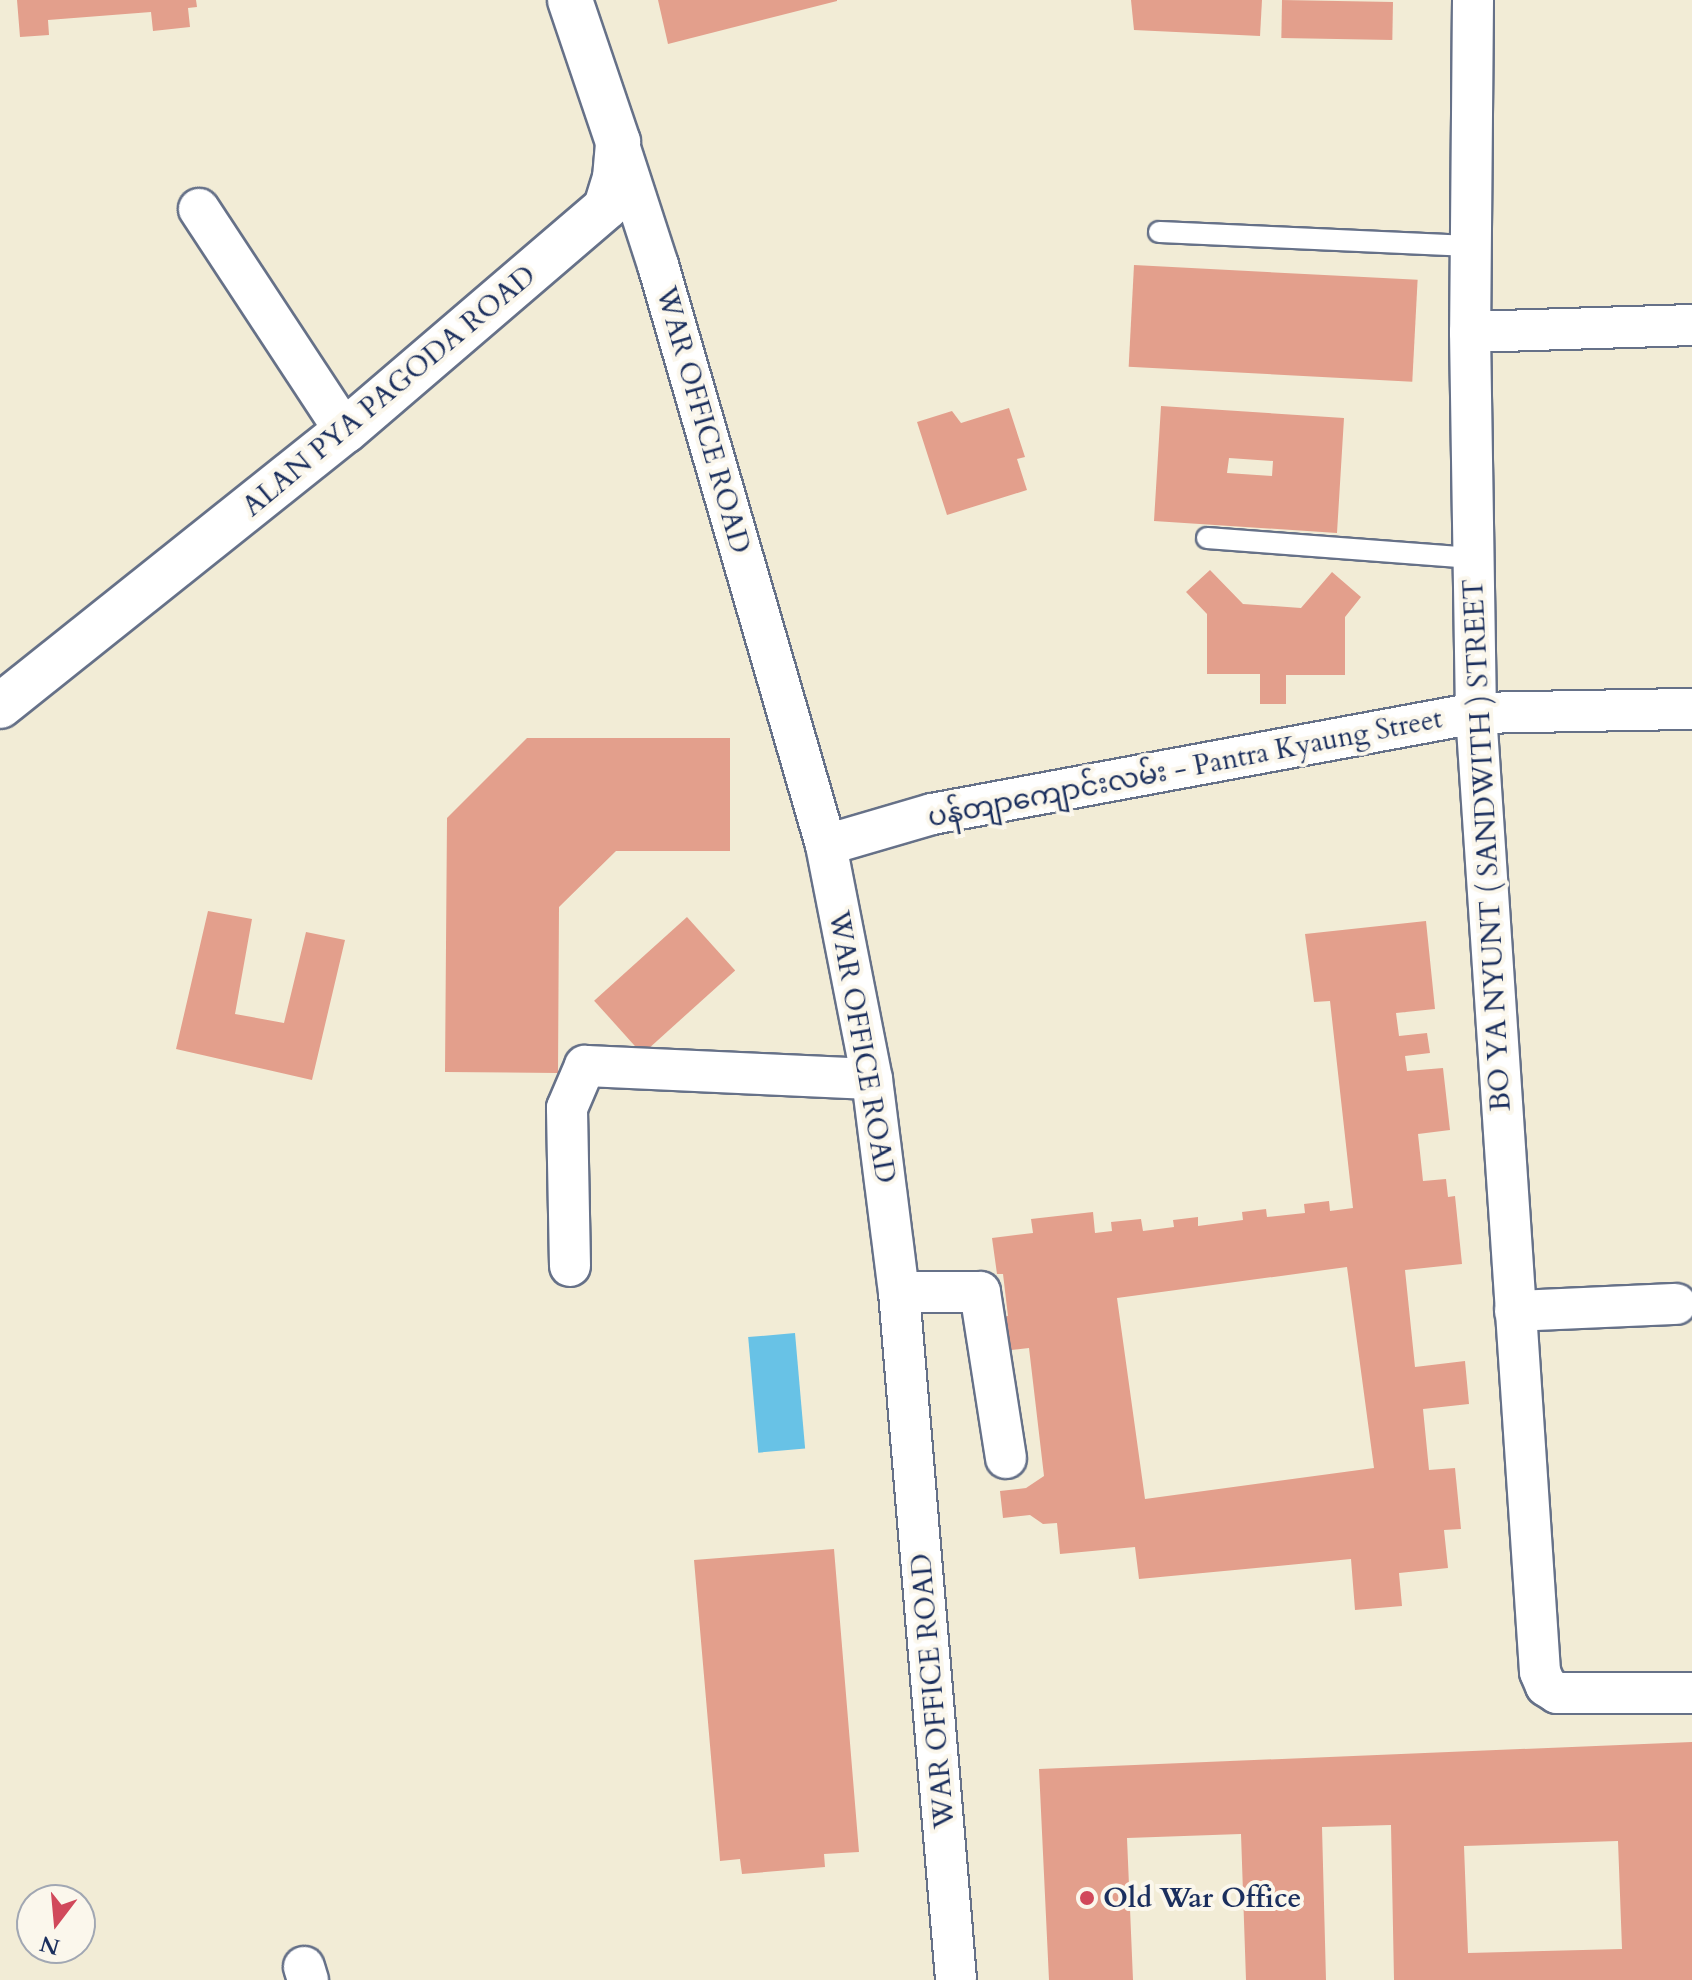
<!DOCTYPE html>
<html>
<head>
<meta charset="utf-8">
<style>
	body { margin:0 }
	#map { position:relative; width:1692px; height:1980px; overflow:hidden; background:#f2ecd6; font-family:Cardo,"Noto Sans Myanmar",serif }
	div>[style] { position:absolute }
	.water>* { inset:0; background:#68c2e6; transform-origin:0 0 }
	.building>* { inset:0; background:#e39f8c; transform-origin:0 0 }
	.roads { filter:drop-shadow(2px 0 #667188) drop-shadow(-2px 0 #667188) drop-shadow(0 2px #667188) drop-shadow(0 -2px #667188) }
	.lane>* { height:20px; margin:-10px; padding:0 10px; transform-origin:10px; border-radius:10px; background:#fff }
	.street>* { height:40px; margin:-20px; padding:0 20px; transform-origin:20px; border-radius:20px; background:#fff }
	.primary>* { height:44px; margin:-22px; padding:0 22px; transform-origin:22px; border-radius:22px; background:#fff }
	.dots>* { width:22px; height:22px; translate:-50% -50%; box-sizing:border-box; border:4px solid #fbf7ec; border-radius:50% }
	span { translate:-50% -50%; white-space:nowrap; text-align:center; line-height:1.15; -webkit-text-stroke:8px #fbf7ec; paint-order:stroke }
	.street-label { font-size:28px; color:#1b2f5e }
	.poi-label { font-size:28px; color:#1b2f5e; font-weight:700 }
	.left { translate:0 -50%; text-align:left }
	.north { position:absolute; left:16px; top:1884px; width:80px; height:80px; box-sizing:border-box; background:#fbf7ec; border:2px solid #a1a7b3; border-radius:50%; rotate:196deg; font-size:22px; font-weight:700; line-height:32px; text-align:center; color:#1b2f5e }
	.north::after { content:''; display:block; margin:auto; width:28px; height:36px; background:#d1495b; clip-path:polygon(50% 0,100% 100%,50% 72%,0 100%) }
</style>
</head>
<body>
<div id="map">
	<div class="water">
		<i style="left:795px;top:1333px;width:116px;height:47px;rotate:85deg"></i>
	</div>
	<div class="building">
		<i style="clip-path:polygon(17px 0,196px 0,197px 7px,188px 8px,190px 27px,153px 31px,151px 12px,48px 20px,49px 35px,20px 37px)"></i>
		<i style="clip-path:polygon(658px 0,837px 0,837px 1px,668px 44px)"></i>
		<i style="clip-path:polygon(1131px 0,1262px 0,1260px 36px,1134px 30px)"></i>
		<i style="left:1282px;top:0;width:111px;height:38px;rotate:1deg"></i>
		<i style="left:1134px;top:265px;width:284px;height:102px;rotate:3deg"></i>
		<i style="clip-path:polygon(evenodd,1161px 406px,1344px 418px,1337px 533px,1154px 521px,1161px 406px,1229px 458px,1273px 461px,1272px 476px,1227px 473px,1229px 458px)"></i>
		<i style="clip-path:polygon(1009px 408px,1025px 457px,1017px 459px,1027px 490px,947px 515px,917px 422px,952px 411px,961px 423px)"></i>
		<i style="clip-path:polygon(1210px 570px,1243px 604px,1301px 608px,1332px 572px,1361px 597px,1345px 617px,1345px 675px,1286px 675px,1286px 704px,1260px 704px,1260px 674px,1207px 674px,1207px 614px,1186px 592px)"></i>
		<i style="clip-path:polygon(527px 738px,730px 738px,730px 851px,616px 851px,559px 907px,558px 1073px,445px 1072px,447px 818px)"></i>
		<i style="clip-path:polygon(208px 911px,252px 919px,235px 1014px,284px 1023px,306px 932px,345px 940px,312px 1080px,176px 1049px)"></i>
		<i style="left:687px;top:917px;width:72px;height:125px;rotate:48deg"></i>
		<i style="clip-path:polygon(evenodd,1426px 921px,1435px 1009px,1396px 1013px,1399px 1036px,1427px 1033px,1430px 1053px,1405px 1056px,1407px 1071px,1443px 1068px,1450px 1130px,1418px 1134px,1423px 1181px,1446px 1179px,1448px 1197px,1455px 1196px,1462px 1264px,1405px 1270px,1415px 1367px,1465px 1361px,1469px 1404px,1423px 1409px,1429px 1470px,1455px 1468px,1461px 1529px,1444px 1530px,1448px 1568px,1399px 1573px,1402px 1606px,1355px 1610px,1351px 1559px,1139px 1579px,1135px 1547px,1060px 1554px,1057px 1523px,1043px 1524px,1030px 1515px,1003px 1518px,1000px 1491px,1026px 1488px,1044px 1476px,1029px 1348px,1002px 1351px,999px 1317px,1008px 1316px,1003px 1274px,997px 1274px,992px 1238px,1033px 1233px,1031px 1219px,1093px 1212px,1095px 1233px,1112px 1231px,1111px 1222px,1141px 1219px,1143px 1231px,1174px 1227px,1173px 1220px,1198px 1217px,1198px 1226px,1243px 1220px,1242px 1212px,1266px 1209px,1267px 1217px,1305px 1213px,1304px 1204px,1329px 1201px,1330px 1211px,1353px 1208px,1330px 1001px,1314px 1002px,1305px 934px,1426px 921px,1347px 1267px,1374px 1468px,1145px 1499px,1117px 1298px,1347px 1267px)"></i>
		<i style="clip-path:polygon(834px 1549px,859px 1852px,824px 1854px,825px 1867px,742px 1874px,740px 1859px,720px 1861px,694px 1560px)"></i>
		<i style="clip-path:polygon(evenodd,1692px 1742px,1692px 1980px,1394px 1980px,1391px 1825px,1322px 1827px,1326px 1980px,1246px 1980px,1241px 1834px,1127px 1838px,1133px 1980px,1049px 1980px,1039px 1769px,1692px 1742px,1618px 1841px,1622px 1949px,1468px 1953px,1464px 1846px,1618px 1841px)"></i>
	</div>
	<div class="roads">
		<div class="lane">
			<i style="left:1159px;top:232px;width:312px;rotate:2.6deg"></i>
			<i style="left:1207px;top:538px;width:266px;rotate:4.3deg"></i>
		</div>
		<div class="street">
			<i style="left:1473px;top:0;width:332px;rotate:90.5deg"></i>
			<i style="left:1470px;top:332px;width:381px;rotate:89.1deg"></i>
			<i style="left:1476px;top:713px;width:961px;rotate:86.18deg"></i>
			<i style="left:1540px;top:1672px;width:15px;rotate:67deg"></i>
			<i style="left:1546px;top:1686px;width:13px;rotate:32deg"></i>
			<i style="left:1557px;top:1693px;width:135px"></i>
			<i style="left:618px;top:142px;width:129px;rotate:72deg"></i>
			<i style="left:658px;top:265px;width:604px;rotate:73.85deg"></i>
			<i style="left:826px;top:845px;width:238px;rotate:78.9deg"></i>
			<i style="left:872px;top:1079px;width:215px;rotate:82.8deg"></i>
			<i style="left:899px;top:1292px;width:690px;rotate:85.26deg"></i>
			<i style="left:199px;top:209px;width:266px;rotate:56.7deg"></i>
			<i style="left:1470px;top:332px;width:222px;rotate:-1.8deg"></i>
			<i style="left:826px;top:845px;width:110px;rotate:-16.3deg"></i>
			<i style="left:932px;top:814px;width:553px;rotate:-10.52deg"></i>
			<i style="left:1476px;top:713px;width:216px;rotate:-1.1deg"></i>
			<i style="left:570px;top:1266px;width:158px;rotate:-91.1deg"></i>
			<i style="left:567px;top:1108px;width:46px;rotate:-66.8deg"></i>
			<i style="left:585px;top:1066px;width:287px;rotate:2.6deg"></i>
			<i style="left:899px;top:1292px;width:81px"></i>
			<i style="left:980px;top:1292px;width:168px;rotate:81.1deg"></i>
			<i style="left:1515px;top:1311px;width:161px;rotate:-2.5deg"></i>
			<i style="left:304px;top:1967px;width:14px;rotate:73deg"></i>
		</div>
		<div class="primary">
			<i style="left:0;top:706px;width:441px;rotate:-38.6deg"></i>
			<i style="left:345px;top:431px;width:344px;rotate:-40.6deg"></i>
			<i style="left:606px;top:207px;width:30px;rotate:-73deg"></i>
			<i style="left:615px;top:178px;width:36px;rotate:-85deg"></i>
			<i style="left:618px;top:142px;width:150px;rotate:-108.7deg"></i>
		</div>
	</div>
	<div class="dots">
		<i style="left:1087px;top:1898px;background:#d1495b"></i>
	</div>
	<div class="street-label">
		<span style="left:389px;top:391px;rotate:-40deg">ALAN PYA PAGODA ROAD</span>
		<span style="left:703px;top:420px;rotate:74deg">WAR OFFICE ROAD</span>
		<span style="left:1185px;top:768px;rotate:-11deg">ပန်တျာကျောင်းလမ်း - Pantra Kyaung Street</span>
		<span style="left:1487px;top:845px;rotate:-93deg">BO YA NYUNT ( SANDWITH ) STREET</span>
		<span style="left:862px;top:1047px;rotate:80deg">WAR OFFICE ROAD</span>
		<span style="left:933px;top:1691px;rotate:-95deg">WAR OFFICE ROAD</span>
	</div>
	<div class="poi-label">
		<span class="left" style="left:1103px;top:1898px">Old War Office</span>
	</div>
	<div class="north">N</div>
</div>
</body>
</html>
